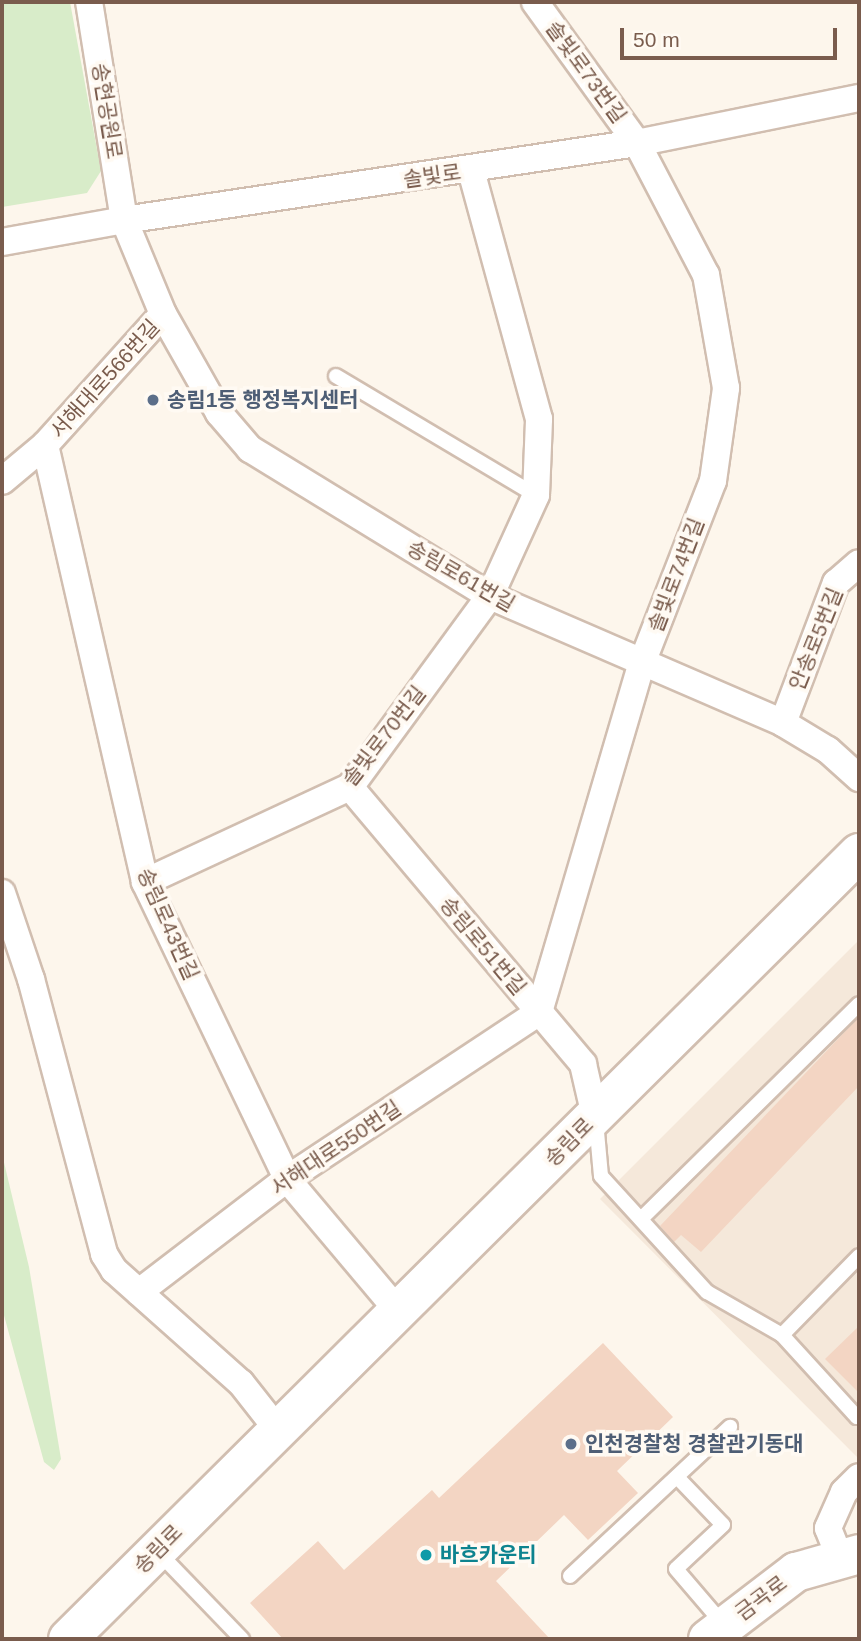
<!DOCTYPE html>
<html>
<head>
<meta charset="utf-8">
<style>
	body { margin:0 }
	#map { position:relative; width:861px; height:1641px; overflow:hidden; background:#fdf6ec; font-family:Arial,"Noto Sans KR",sans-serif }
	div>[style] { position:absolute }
	.residential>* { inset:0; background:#f5e8da }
	.green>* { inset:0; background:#d8ecc9 }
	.building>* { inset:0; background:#f3d5c3 }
	.roads { filter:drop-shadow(2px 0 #d1beb0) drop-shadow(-2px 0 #d1beb0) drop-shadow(0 2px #d1beb0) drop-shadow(0 -2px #d1beb0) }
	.lane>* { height:14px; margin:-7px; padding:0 7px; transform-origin:7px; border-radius:7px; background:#fff }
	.street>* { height:26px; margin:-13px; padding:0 13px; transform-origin:13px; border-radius:13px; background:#fff }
	.secondary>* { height:38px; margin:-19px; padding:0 19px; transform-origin:19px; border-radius:19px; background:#fff }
	.dots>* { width:19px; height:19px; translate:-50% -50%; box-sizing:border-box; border:4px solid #fffaf3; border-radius:50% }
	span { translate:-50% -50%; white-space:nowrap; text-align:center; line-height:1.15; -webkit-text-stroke:7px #fffaf3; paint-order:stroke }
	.street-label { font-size:21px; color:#7a5c4d }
	.service-label { font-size:21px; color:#4e5e75; font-weight:700 }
	.left { translate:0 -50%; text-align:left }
	.culture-label { font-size:21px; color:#0d838f; font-weight:700 }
	.frame { position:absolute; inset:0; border:4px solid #7a5c4d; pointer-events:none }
	.scale { position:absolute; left:620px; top:28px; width:217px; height:32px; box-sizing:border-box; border:4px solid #7a5c4d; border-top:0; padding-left:9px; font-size:21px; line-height:24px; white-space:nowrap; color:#7a5c4d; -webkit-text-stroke:5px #fffaf3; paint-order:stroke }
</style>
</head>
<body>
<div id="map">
	<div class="residential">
		<i style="clip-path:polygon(859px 940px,859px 1459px,600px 1199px)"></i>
	</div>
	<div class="green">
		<i style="clip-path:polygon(2px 2px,70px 2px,101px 171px,87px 193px,2px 207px)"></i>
		<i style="clip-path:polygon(2px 1154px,29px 1267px,61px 1459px,54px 1470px,44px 1462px,2px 1308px)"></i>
	</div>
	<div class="building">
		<i style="clip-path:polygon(859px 1017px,859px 1086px,701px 1252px,681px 1235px,674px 1242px,660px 1226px)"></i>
		<i style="clip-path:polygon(859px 1326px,859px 1393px,825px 1359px)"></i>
		<i style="clip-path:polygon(603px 1343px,673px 1417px,617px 1471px,638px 1493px,588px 1540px,564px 1515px,496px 1581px,550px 1639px,283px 1639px,250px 1603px,318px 1541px,344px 1570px,432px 1490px,439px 1498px)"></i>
	</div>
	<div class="roads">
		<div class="lane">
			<i style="left:336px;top:376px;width:233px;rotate:30.8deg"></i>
			<i style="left:596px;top:1121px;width:55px;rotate:84.8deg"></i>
			<i style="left:601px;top:1176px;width:157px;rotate:47.6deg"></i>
			<i style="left:707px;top:1292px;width:86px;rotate:29.8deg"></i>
			<i style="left:782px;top:1335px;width:111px;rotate:47.6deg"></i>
			<i style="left:857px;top:1417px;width:4px;rotate:-56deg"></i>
			<i style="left:641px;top:1219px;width:306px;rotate:-44.6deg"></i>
			<i style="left:782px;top:1335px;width:110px;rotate:-45.7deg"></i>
			<i style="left:677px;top:1477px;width:66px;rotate:46.2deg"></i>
			<i style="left:723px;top:1525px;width:64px;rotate:136.9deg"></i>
			<i style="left:676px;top:1569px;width:74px;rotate:49.4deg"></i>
			<i style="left:158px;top:1552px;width:121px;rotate:46deg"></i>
			<i style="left:570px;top:1576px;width:219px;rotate:-43deg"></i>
		</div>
		<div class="street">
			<i style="left:2px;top:242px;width:124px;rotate:-10.2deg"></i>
			<i style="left:124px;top:220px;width:519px;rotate:-8.54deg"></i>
			<i style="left:637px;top:143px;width:227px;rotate:-11.5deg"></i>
			<i style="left:163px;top:314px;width:114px;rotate:60.5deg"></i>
			<i style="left:219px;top:413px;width:48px;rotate:49.3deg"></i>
			<i style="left:250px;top:449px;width:281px;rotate:31.5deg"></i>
			<i style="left:490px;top:596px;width:319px;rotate:23.4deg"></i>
			<i style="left:783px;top:723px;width:52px;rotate:31deg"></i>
			<i style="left:828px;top:750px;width:42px;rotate:42.1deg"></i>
			<i style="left:45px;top:445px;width:448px;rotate:77.1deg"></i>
			<i style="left:145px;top:882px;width:329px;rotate:64.4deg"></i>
			<i style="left:287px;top:1179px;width:172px;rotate:49.9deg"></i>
			<i style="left:2px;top:481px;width:56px;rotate:-39.9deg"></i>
			<i style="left:45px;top:445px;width:176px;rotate:-48deg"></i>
			<i style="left:163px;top:314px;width:102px;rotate:-112.5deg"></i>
			<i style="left:124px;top:220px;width:221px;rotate:-99.1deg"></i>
			<i style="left:783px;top:723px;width:150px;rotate:-69.3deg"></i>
			<i style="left:836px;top:583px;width:30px;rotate:-41deg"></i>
			<i style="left:350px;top:787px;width:362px;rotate:49.9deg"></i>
			<i style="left:583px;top:1064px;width:53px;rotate:77deg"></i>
			<i style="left:145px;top:882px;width:226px;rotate:-24.9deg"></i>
			<i style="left:350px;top:787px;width:237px;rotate:-53.8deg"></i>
			<i style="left:490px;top:596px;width:111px;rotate:-65.5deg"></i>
			<i style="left:536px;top:495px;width:76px;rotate:-87.7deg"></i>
			<i style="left:539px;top:419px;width:258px;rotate:-105.3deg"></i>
			<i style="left:2px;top:893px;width:91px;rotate:71.4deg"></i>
			<i style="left:31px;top:979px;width:285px;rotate:75.1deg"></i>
			<i style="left:104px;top:1254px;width:19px;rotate:58deg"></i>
			<i style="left:114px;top:1270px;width:170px;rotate:41.7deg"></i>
			<i style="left:241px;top:1383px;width:60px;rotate:51.8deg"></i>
			<i style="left:139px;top:1292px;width:186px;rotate:-37.4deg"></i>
			<i style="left:287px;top:1179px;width:302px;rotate:-33.5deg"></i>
			<i style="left:539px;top:1012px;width:364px;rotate:-73.6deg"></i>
			<i style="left:642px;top:663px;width:195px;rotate:-68.7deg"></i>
			<i style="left:713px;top:481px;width:94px;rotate:-82deg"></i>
			<i style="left:726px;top:388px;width:115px;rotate:-100deg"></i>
			<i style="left:706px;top:275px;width:149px;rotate:-117.6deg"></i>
			<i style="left:637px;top:143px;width:174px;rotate:-125.9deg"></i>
			<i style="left:840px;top:1558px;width:32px;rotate:-112deg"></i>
			<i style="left:828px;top:1528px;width:39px;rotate:-66deg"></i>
			<i style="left:844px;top:1492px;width:21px;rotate:-45deg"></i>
		</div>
		<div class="secondary">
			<i style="left:68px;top:1639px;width:1115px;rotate:-44.82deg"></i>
			<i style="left:708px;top:1639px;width:111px;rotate:-37.3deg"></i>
			<i style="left:796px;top:1572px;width:66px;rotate:-15.9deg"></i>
		</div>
	</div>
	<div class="dots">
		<i style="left:153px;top:400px;background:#5c6f8a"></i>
		<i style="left:571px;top:1444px;background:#5c6f8a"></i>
		<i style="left:426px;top:1555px;background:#0f9aa8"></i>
	</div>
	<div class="street-label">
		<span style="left:586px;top:72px;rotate:54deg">솔빛로73번길</span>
		<span style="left:107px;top:111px;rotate:81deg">송현공원로</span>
		<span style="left:432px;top:176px;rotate:-8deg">솔빛로</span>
		<span style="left:105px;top:379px;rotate:-48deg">서해대로566번길</span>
		<span style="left:676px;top:575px;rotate:-69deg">솔빛로74번길</span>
		<span style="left:461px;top:576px;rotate:30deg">송림로61번길</span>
		<span style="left:816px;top:639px;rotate:-68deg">안송로5번길</span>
		<span style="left:384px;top:736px;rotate:-52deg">솔빛로70번길</span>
		<span style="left:168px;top:924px;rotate:66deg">송림로43번길</span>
		<span style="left:483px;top:946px;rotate:50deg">송림로51번길</span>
		<span style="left:569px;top:1142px;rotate:-45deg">송림로</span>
		<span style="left:336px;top:1148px;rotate:-34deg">서해대로550번길</span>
		<span style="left:158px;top:1549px;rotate:-45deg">송림로</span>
		<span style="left:761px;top:1598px;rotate:-37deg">금곡로</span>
	</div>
	<div class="service-label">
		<span class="left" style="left:167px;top:400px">송림1동 행정복지센터</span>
		<span class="left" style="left:585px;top:1444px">인천경찰청 경찰관기동대</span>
	</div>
	<div class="culture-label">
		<span class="left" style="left:440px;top:1555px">바흐카운티</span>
	</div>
	<div class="frame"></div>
	<div class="scale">50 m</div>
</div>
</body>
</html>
